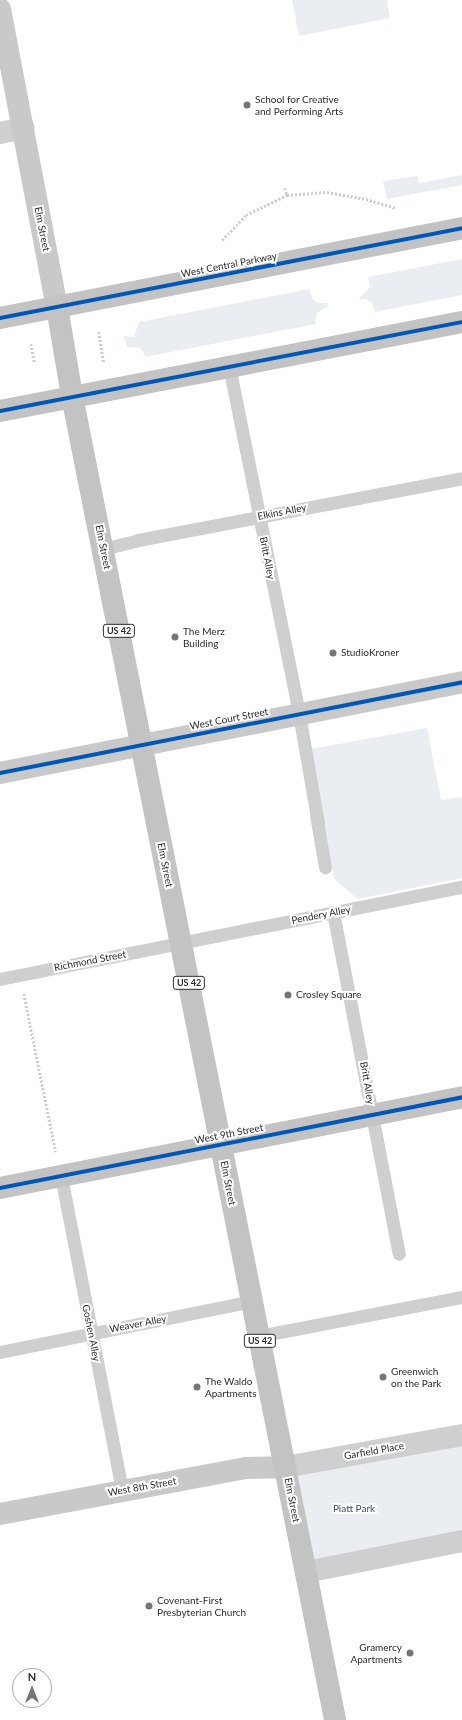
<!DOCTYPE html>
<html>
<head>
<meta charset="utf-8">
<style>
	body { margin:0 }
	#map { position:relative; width:462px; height:1720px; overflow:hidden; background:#fff; font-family:Lato,sans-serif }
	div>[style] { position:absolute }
	.green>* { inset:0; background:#eaeef3 }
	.path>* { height:2.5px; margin-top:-1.25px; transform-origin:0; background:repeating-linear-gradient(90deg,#cdcdcd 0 2px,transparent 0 4px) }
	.lane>* { height:13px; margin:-6.5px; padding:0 6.5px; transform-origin:6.5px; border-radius:6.5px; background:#cfcfcf }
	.street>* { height:22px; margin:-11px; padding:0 11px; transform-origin:11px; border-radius:11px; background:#cfcfcf }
	.secondary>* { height:22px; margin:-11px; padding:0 11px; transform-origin:11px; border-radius:11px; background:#c9c9c9 }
	.primary>* { height:22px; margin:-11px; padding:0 11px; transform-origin:11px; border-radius:11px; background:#c3c3c3 }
	.cycleway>* { height:4px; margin:-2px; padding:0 2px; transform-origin:2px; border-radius:2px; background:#0057b8 }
	.dots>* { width:11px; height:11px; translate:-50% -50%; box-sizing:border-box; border:2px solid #fff; border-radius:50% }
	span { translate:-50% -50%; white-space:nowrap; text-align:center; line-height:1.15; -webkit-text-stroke:4px #fff; paint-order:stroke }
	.shield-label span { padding:1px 3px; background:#fff; border:1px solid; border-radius:3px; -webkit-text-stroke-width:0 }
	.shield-label { font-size:9px; color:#2c2c2c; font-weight:700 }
	.poi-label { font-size:10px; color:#2c2c2c }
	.left { translate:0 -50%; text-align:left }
	.right { translate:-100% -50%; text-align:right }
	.street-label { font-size:10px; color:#2c2c2c }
	.park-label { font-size:10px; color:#3a4a67 }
	.north { position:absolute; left:12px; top:1668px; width:40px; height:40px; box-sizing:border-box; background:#fff; border:1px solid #ababab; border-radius:50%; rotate:0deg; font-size:11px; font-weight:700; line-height:16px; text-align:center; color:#2c2c2c }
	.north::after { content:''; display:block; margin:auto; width:14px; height:18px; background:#767676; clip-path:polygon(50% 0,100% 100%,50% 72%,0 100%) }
</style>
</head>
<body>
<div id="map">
	<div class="green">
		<i style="clip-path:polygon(292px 0,389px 0,387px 1px,390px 18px,299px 36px)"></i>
		<i style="clip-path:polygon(462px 175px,462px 185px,387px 199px,383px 181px,417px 176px,419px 183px)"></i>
		<i style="clip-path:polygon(462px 259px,462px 295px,375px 312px,372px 303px,366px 299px,359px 299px,370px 287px,368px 277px)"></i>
		<i style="clip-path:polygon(309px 289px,313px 299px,318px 303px,327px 303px,328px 306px,318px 312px,315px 320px,316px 324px,145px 357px,144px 353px,139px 347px,127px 347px,124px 336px,134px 337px,139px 322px)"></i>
		<i style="clip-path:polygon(427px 728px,441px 800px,462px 797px,462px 878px,358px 899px,334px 879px,311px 749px)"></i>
		<i style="clip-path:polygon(462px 1435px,462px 1541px,306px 1572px,285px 1467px)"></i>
	</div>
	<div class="path">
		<i style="left:285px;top:188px;width:7px;rotate:74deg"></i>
		<i style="left:222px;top:240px;width:35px;rotate:-46deg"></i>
		<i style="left:246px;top:215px;width:46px;rotate:-26deg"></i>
		<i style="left:287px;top:195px;width:40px;rotate:-4.3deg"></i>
		<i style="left:327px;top:192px;width:40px;rotate:10deg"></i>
		<i style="left:366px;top:199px;width:30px;rotate:17deg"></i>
		<i style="left:99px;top:332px;width:31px;rotate:81deg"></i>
		<i style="left:31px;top:344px;width:20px;rotate:79deg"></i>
		<i style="left:24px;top:994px;width:161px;rotate:78.6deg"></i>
	</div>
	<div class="lane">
		<i style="left:229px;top:366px;width:355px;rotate:78.6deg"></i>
		<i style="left:299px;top:714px;width:111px;rotate:80.1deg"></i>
		<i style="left:103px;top:549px;width:36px;rotate:-14deg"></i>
		<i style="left:138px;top:540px;width:330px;rotate:-10.8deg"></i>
		<i style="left:316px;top:815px;width:53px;rotate:80.2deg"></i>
		<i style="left:333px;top:912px;width:348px;rotate:79.1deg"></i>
		<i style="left:0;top:979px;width:471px;rotate:-11.3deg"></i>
		<i style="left:61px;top:1176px;width:320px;rotate:79deg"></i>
		<i style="left:259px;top:1336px;width:207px;rotate:-10.9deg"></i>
		<i style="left:0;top:1352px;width:257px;rotate:-11.4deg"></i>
	</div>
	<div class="street">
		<i style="left:0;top:133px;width:24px;rotate:-12deg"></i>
		<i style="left:285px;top:1467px;width:180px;rotate:-10.2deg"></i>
		<i style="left:306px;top:1572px;width:159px;rotate:-11.2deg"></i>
	</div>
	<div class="secondary">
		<i style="left:0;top:9px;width:303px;rotate:79.2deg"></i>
		<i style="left:0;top:773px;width:471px;rotate:-11.1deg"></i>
		<i style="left:0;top:1514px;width:250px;rotate:-10.6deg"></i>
		<i style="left:246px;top:1468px;width:39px;rotate:-1deg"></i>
	</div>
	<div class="primary">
		<i style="left:57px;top:307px;width:90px;rotate:80.4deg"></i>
		<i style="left:72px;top:396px;width:1350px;rotate:78.76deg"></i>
		<i style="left:0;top:318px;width:471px;rotate:-11deg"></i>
		<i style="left:0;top:411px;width:470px;rotate:-10.9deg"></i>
		<i style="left:0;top:1188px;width:471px;rotate:-11.1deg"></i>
	</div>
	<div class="cycleway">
		<i style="left:0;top:318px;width:471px;rotate:-11deg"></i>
		<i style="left:0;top:411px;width:470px;rotate:-10.9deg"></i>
		<i style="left:0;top:773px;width:471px;rotate:-11.1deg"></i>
		<i style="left:0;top:1188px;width:471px;rotate:-11.1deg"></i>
	</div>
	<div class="dots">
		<i style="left:247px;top:105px;background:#767676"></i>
		<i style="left:175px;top:637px;background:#767676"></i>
		<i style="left:333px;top:653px;background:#767676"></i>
		<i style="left:288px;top:995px;background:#767676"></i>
		<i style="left:383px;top:1377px;background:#767676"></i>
		<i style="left:197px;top:1387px;background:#767676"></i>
		<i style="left:149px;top:1606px;background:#767676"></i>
		<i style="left:410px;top:1653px;background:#767676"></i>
	</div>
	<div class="shield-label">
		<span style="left:119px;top:631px">US 42</span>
		<span style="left:189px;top:983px">US 42</span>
		<span style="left:260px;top:1341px">US 42</span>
	</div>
	<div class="poi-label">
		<span class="left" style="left:255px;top:105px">School for Creative<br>and Performing Arts</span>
		<span class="left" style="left:183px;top:637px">The Merz<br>Building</span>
		<span class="left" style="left:341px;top:653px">StudioKroner</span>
		<span class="left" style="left:296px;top:995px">Crosley Square</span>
		<span class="left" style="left:391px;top:1377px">Greenwich<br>on the Park</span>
		<span class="left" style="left:205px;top:1387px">The Waldo<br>Apartments</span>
		<span class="left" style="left:157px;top:1606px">Covenant-First<br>Presbyterian Church</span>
		<span class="right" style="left:402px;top:1653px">Gramercy<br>Apartments</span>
	</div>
	<div class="street-label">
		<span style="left:42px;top:229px;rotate:79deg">Elm Street</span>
		<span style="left:229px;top:265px;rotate:-11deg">West Central Parkway</span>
		<span style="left:282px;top:512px;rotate:-11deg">Elkins Alley</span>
		<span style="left:103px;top:547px;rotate:79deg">Elm Street</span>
		<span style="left:267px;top:558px;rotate:79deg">Britt Alley</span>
		<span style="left:229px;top:719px;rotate:-11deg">West Court Street</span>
		<span style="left:165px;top:865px;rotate:79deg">Elm Street</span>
		<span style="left:321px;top:915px;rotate:-11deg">Pendery Alley</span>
		<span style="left:90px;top:961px;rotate:-11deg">Richmond Street</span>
		<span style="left:367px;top:1083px;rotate:80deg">Britt Alley</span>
		<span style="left:229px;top:1134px;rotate:-11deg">West 9th Street</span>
		<span style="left:228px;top:1183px;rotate:79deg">Elm Street</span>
		<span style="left:138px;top:1324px;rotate:-11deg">Weaver Alley</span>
		<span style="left:91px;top:1333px;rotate:79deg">Goshen Alley</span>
		<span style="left:374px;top:1451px;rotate:-10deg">Garfield Place</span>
		<span style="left:142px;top:1487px;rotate:-10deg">West 8th Street</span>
		<span style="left:292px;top:1500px;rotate:79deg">Elm Street</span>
	</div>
	<div class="park-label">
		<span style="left:354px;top:1509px">Piatt Park</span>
	</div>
	<div class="north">N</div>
</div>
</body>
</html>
